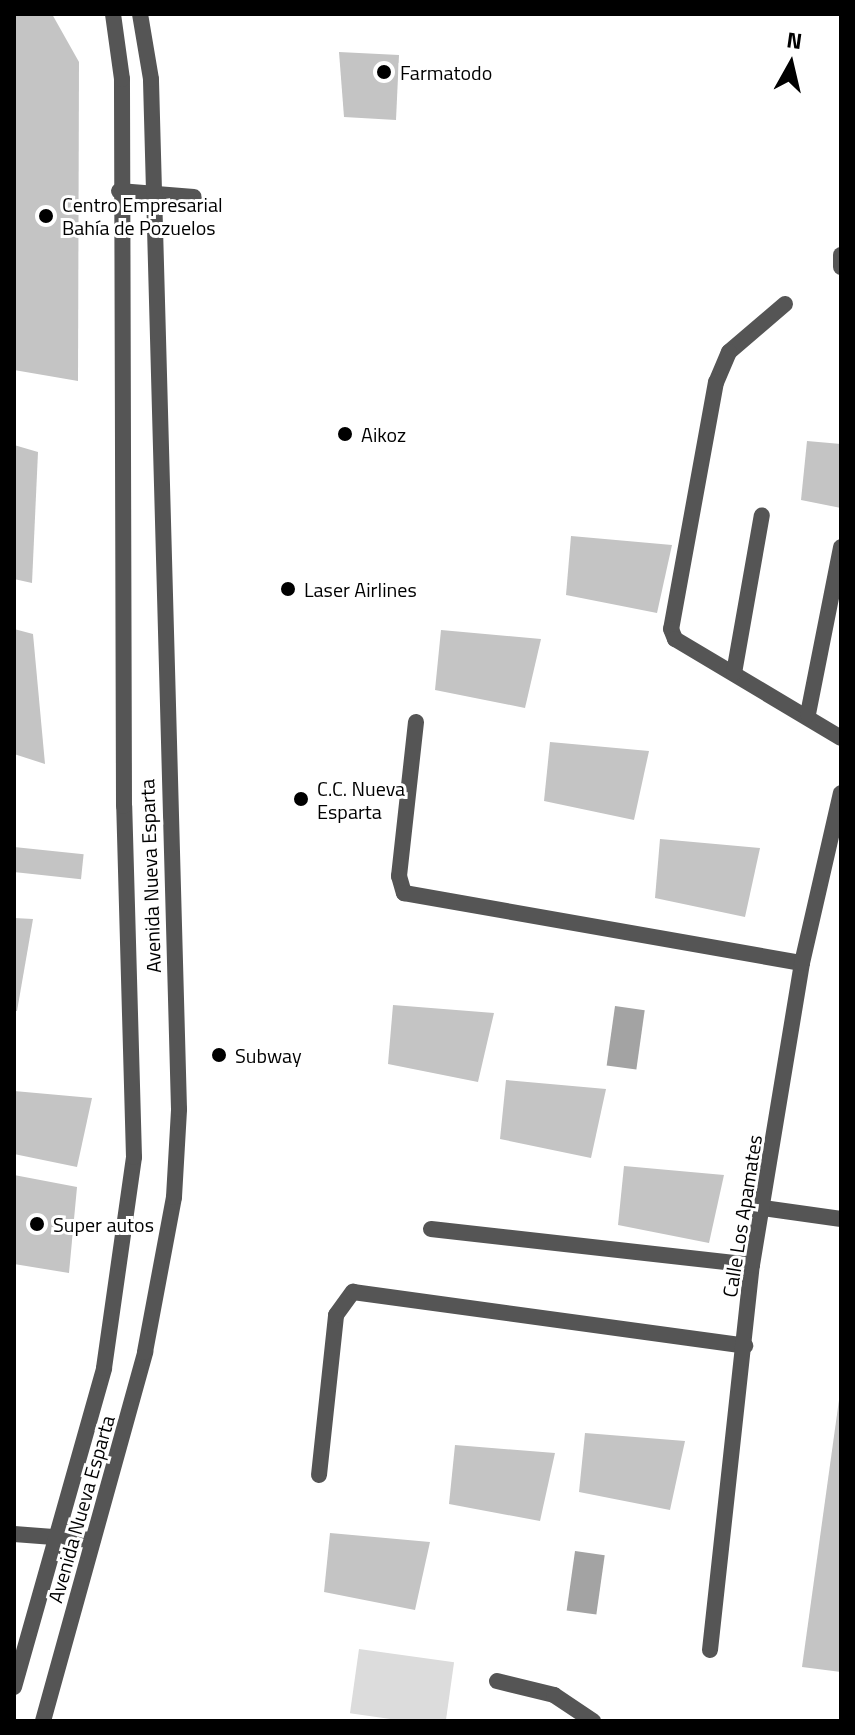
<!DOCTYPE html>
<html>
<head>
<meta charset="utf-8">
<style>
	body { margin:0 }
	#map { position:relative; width:855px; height:1735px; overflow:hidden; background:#fff; font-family:"Titillium Web",sans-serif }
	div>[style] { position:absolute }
	.green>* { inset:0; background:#dcdcdc; transform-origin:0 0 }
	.water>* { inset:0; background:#a3a3a3; transform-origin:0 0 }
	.building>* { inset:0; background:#c4c4c4; transform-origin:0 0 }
	.lane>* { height:16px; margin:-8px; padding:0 8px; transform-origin:8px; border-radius:8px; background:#555 }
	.street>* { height:16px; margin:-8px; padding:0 8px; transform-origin:8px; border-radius:8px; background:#555 }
	.dots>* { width:22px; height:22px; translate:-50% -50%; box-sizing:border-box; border:4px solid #fff; border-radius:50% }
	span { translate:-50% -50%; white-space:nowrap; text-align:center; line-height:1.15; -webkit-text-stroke:6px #fff; paint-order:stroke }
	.poi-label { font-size:20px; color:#000 }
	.left { translate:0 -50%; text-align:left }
	.street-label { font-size:20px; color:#000 }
	.frame { position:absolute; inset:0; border:16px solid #000; pointer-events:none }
	.north { position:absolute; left:751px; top:24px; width:80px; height:80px; -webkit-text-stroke:6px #fff; paint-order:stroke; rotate:8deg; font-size:22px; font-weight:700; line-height:32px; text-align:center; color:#000 }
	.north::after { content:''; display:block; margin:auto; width:28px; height:36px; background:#000; clip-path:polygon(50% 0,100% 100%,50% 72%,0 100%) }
</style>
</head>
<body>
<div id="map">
	<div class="green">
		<i style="left:359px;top:1649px;width:96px;height:65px;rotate:8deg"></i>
	</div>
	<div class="water">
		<i style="left:615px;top:1006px;width:30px;height:60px;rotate:8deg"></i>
		<i style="left:575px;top:1551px;width:30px;height:60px;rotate:8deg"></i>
	</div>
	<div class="building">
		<i style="clip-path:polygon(14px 14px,52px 14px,79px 62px,78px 381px,14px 370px)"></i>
		<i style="clip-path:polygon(339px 52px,399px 55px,396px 120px,344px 117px)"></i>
		<i style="clip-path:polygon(807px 441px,841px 444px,841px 508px,801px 500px)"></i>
		<i style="clip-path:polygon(14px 445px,38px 452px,32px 583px,14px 579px)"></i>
		<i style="clip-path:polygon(571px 536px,672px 545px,657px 613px,566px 595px)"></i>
		<i style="clip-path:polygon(14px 629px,33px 634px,45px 764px,14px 754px)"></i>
		<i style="clip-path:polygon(441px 630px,541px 639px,525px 708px,435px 690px)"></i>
		<i style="clip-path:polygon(550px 742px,649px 751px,634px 820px,544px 801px)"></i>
		<i style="clip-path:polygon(660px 839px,760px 848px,745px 917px,655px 898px)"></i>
		<i style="left:14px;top:847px;width:70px;height:25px;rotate:6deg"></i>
		<i style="clip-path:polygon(14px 918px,33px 919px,17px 1011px,14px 1011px)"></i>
		<i style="clip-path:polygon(393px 1005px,494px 1013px,478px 1082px,388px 1064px)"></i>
		<i style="clip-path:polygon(506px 1080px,606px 1089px,591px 1158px,500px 1139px)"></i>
		<i style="clip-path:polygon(14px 1091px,92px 1098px,77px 1167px,14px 1154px)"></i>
		<i style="clip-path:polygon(624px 1166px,724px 1175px,709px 1243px,618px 1225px)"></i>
		<i style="clip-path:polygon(14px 1175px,77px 1187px,69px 1273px,14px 1264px)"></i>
		<i style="clip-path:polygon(839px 1400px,841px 1400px,841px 1672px,802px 1667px)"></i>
		<i style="clip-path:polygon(585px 1433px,685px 1441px,670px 1510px,579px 1492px)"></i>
		<i style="clip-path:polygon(455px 1445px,555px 1453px,540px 1521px,449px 1504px)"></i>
		<i style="clip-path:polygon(330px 1533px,430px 1542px,415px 1610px,324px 1592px)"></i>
	</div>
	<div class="lane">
		<i style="left:119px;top:191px;width:75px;rotate:4.6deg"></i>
		<i style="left:841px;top:255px;width:12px;rotate:90deg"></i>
		<i style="left:785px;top:304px;width:74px;rotate:139.4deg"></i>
		<i style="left:729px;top:352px;width:33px;rotate:113deg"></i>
		<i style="left:716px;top:382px;width:251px;rotate:100.3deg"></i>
		<i style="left:671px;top:629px;width:11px;rotate:68deg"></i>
		<i style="left:675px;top:639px;width:193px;rotate:30.8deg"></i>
		<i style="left:734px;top:673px;width:160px;rotate:-80deg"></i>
		<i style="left:808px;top:714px;width:170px;rotate:-78.8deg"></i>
		<i style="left:416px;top:722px;width:155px;rotate:96.3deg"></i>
		<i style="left:399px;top:876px;width:18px;rotate:74deg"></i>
		<i style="left:404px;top:893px;width:404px;rotate:10deg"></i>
		<i style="left:14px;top:1534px;width:79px;rotate:4.3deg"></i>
		<i style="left:497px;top:1681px;width:59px;rotate:13.8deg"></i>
		<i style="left:554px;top:1695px;width:47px;rotate:33.7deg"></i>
	</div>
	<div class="street">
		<i style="left:763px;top:1208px;width:79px;rotate:8deg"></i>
		<i style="left:431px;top:1229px;width:323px;rotate:6.4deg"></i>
		<i style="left:319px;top:1475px;width:161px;rotate:-83.9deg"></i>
		<i style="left:336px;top:1315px;width:29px;rotate:-54deg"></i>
		<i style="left:353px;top:1292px;width:396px;rotate:7.8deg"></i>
		<i style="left:710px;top:1650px;width:387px;rotate:-83.8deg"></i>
		<i style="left:752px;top:1265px;width:306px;rotate:-80.6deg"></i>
		<i style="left:802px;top:963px;width:174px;rotate:-77.1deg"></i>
		<i style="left:14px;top:1687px;width:331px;rotate:-74.2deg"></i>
		<i style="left:104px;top:1368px;width:213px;rotate:-81.9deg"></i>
		<i style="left:134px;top:1157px;width:351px;rotate:-91.6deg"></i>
		<i style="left:124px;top:806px;width:727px;rotate:-90.16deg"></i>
		<i style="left:122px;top:79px;width:66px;rotate:-97.9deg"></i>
		<i style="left:43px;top:1721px;width:383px;rotate:-74.5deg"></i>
		<i style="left:145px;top:1352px;width:158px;rotate:-79.4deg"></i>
		<i style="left:174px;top:1197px;width:88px;rotate:-86.7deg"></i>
		<i style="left:179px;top:1109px;width:1030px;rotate:-91.56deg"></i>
		<i style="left:151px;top:79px;width:66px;rotate:-99.6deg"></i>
	</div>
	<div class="dots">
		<i style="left:384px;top:72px;background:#000"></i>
		<i style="left:46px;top:216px;background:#000"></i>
		<i style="left:345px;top:434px;background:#000"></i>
		<i style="left:288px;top:589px;background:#000"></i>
		<i style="left:301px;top:799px;background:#000"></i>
		<i style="left:219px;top:1055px;background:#000"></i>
		<i style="left:37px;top:1224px;background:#000"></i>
	</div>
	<div class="poi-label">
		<span class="left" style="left:400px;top:72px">Farmatodo</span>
		<span class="left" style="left:62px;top:216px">Centro Empresarial<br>Bahía de Pozuelos</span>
		<span class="left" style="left:361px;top:434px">Aikoz</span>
		<span class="left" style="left:304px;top:589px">Laser Airlines</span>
		<span class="left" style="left:317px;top:800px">C.C. Nueva<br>Esparta</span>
		<span class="left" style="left:235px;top:1055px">Subway</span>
		<span class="left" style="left:53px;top:1224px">Super autos</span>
	</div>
	<div class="street-label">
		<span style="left:150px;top:876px;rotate:-92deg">Avenida Nueva Esparta</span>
		<span style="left:742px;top:1216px;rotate:-81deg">Calle Los Apamates</span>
		<span style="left:81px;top:1509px;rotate:-74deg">Avenida Nueva Esparta</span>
	</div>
	<div class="frame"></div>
	<div class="north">N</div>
</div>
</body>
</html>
